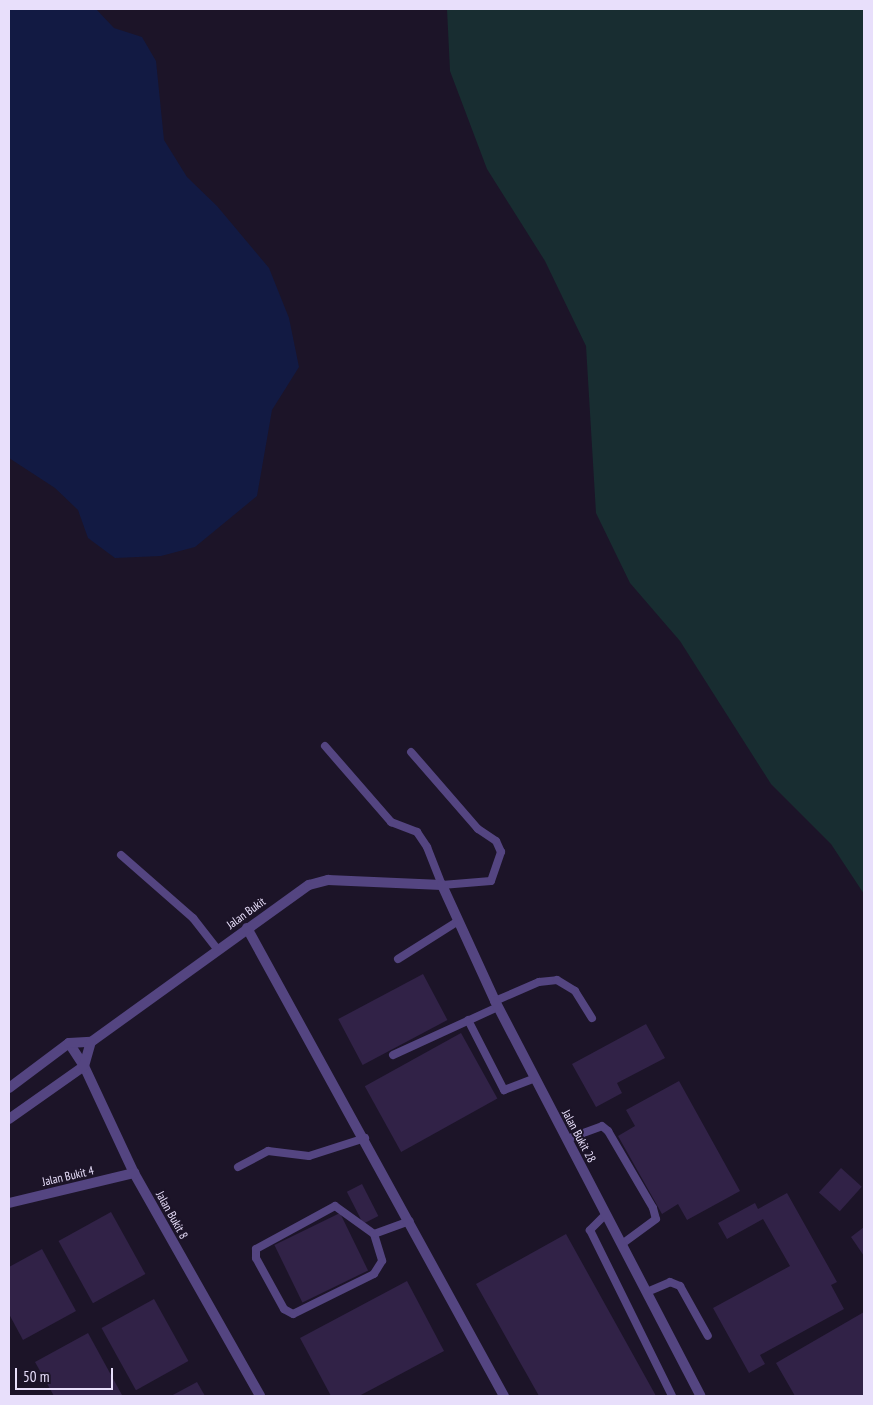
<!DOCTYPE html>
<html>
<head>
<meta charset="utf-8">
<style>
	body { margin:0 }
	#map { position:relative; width:873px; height:1405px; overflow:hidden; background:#1c1428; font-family:"PT Sans Narrow",sans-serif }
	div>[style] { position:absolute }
	.green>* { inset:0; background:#182d31 }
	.water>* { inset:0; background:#121a43 }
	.building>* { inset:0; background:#312247; transform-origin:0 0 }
	.lane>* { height:8px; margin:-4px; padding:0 4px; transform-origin:4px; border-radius:4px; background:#544581 }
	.street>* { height:10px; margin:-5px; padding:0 5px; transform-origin:5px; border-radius:5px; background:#544581 }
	span { translate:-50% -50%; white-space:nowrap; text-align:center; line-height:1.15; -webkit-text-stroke:4px #1c1428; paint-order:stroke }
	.street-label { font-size:12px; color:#e8dffb }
	.frame { position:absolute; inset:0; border:10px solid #e8dffb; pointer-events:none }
	.scale { position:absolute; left:15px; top:1368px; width:98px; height:22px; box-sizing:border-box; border:2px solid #e8dffb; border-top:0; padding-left:6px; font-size:15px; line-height:18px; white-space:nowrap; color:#e8dffb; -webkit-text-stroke:4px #1c1428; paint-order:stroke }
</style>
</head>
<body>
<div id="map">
	<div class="green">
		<i style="clip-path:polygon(447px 9px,864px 9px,864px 894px,831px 844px,771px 784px,680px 641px,630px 583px,596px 513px,586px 346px,545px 261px,487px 169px,450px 71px)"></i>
	</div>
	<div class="water">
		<i style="clip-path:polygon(9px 9px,96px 9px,114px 28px,142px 37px,156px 61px,164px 140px,187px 177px,217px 206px,269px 268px,289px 318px,299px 367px,272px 410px,257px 496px,195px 547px,161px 556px,115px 558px,88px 538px,78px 510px,55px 488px,9px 458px)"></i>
	</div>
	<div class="building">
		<i style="left:423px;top:974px;width:52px;height:96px;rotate:62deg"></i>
		<i style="clip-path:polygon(646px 1024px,665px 1058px,617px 1083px,622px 1093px,596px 1107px,572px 1064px)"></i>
		<i style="left:461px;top:1033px;width:75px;height:110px;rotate:61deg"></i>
		<i style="clip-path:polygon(679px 1081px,740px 1191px,687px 1220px,678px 1204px,662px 1214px,618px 1136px,635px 1126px,626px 1110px)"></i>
		<i style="left:841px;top:1168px;width:28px;height:33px;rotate:42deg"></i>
		<i style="left:362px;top:1184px;width:36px;height:17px;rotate:63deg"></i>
		<i style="clip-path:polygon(787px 1193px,837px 1282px,831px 1285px,844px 1309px,760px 1355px,765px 1364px,749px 1373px,713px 1308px,790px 1266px,763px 1219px,727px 1239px,718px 1223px,755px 1203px,758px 1209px)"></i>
		<i style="left:111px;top:1212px;width:71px;height:60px;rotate:61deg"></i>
		<i style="left:340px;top:1213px;width:64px;height:73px;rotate:64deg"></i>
		<i style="clip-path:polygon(864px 1227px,864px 1256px,851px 1237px)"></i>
		<i style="clip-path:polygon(566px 1234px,656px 1396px,539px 1396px,476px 1284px)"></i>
		<i style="clip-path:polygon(42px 1249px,76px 1311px,23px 1340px,9px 1314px,9px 1267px)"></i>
		<i style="clip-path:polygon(407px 1281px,444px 1351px,359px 1396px,331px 1396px,300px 1338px)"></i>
		<i style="left:154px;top:1299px;width:71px;height:60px;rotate:61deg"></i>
		<i style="clip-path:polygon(864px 1312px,864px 1396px,795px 1396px,776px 1363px)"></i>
		<i style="clip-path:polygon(88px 1333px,122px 1395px,54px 1396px,35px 1362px)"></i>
		<i style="clip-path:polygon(197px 1382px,205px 1396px,171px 1396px)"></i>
	</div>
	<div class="lane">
		<i style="left:325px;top:746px;width:101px;rotate:49deg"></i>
		<i style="left:391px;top:822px;width:28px;rotate:21deg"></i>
		<i style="left:417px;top:832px;width:18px;rotate:56deg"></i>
		<i style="left:427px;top:847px;width:41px;rotate:68.5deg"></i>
		<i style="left:442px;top:885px;width:49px;rotate:-4.7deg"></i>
		<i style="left:491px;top:881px;width:31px;rotate:-71deg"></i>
		<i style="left:501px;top:852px;width:12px;rotate:-114deg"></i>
		<i style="left:496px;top:841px;width:22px;rotate:-146deg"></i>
		<i style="left:478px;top:829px;width:102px;rotate:-131deg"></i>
		<i style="left:121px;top:855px;width:96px;rotate:41.2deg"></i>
		<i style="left:193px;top:918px;width:39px;rotate:52deg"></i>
		<i style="left:398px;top:959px;width:71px;rotate:-32.3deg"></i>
		<i style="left:495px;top:1001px;width:48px;rotate:-23.4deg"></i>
		<i style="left:539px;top:982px;width:18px;rotate:-6deg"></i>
		<i style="left:557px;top:980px;width:21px;rotate:31deg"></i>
		<i style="left:575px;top:991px;width:32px;rotate:58deg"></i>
		<i style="left:468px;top:1020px;width:79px;rotate:62.8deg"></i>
		<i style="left:504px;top:1090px;width:33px;rotate:-21deg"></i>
		<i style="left:393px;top:1055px;width:115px;rotate:-24.6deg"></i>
		<i style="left:567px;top:1139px;width:37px;rotate:-20deg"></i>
		<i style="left:602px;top:1126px;width:8px;rotate:40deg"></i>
		<i style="left:608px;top:1131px;width:89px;rotate:59.7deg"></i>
		<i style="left:653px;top:1208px;width:11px;rotate:75deg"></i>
		<i style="left:656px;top:1219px;width:42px;rotate:143.7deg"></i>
		<i style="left:238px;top:1167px;width:34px;rotate:-28deg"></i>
		<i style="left:268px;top:1151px;width:41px;rotate:7deg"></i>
		<i style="left:309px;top:1156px;width:59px;rotate:-17.8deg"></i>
		<i style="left:335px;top:1206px;width:48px;rotate:35.7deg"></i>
		<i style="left:374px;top:1234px;width:28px;rotate:73deg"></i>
		<i style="left:382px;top:1261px;width:15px;rotate:122deg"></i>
		<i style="left:374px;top:1274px;width:90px;rotate:153.7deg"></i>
		<i style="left:293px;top:1314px;width:10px;rotate:-151deg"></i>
		<i style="left:284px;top:1309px;width:58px;rotate:-118.8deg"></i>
		<i style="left:256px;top:1258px;width:9px;rotate:-90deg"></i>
		<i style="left:256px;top:1249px;width:90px;rotate:-28.6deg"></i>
		<i style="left:606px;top:1214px;width:23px;rotate:135deg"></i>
		<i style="left:590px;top:1230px;width:185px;rotate:63.7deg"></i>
		<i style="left:374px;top:1234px;width:38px;rotate:-20deg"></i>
		<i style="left:647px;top:1292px;width:25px;rotate:-23deg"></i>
		<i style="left:670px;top:1282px;width:11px;rotate:22deg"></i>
		<i style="left:680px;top:1286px;width:57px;rotate:60.8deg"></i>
	</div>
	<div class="street">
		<i style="left:247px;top:928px;width:534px;rotate:61.23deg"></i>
		<i style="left:69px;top:1043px;width:27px;rotate:57deg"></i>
		<i style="left:84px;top:1066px;width:118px;rotate:65deg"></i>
		<i style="left:134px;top:1173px;width:256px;rotate:60.5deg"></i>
		<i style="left:9px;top:1088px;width:75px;rotate:-36.9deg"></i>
		<i style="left:69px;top:1043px;width:22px;rotate:-3deg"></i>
		<i style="left:91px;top:1042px;width:269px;rotate:-35.8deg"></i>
		<i style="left:309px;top:885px;width:20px;rotate:-15deg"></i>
		<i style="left:328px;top:880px;width:114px;rotate:2.5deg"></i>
		<i style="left:442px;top:885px;width:128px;rotate:65.4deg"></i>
		<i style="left:495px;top:1001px;width:445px;rotate:62.5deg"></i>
		<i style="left:9px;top:1119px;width:92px;rotate:-35.2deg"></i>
		<i style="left:84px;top:1066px;width:25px;rotate:-74deg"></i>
		<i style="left:9px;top:1203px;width:129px;rotate:-13.5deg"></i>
	</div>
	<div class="street-label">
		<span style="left:246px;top:913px;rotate:-36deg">Jalan Bukit</span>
		<span style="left:579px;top:1136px;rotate:62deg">Jalan Bukit 28</span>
		<span style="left:68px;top:1176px;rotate:-13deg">Jalan Bukit 4</span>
		<span style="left:172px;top:1215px;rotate:61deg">Jalan Bukit 8</span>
	</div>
	<div class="frame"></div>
	<div class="scale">50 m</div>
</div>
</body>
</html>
